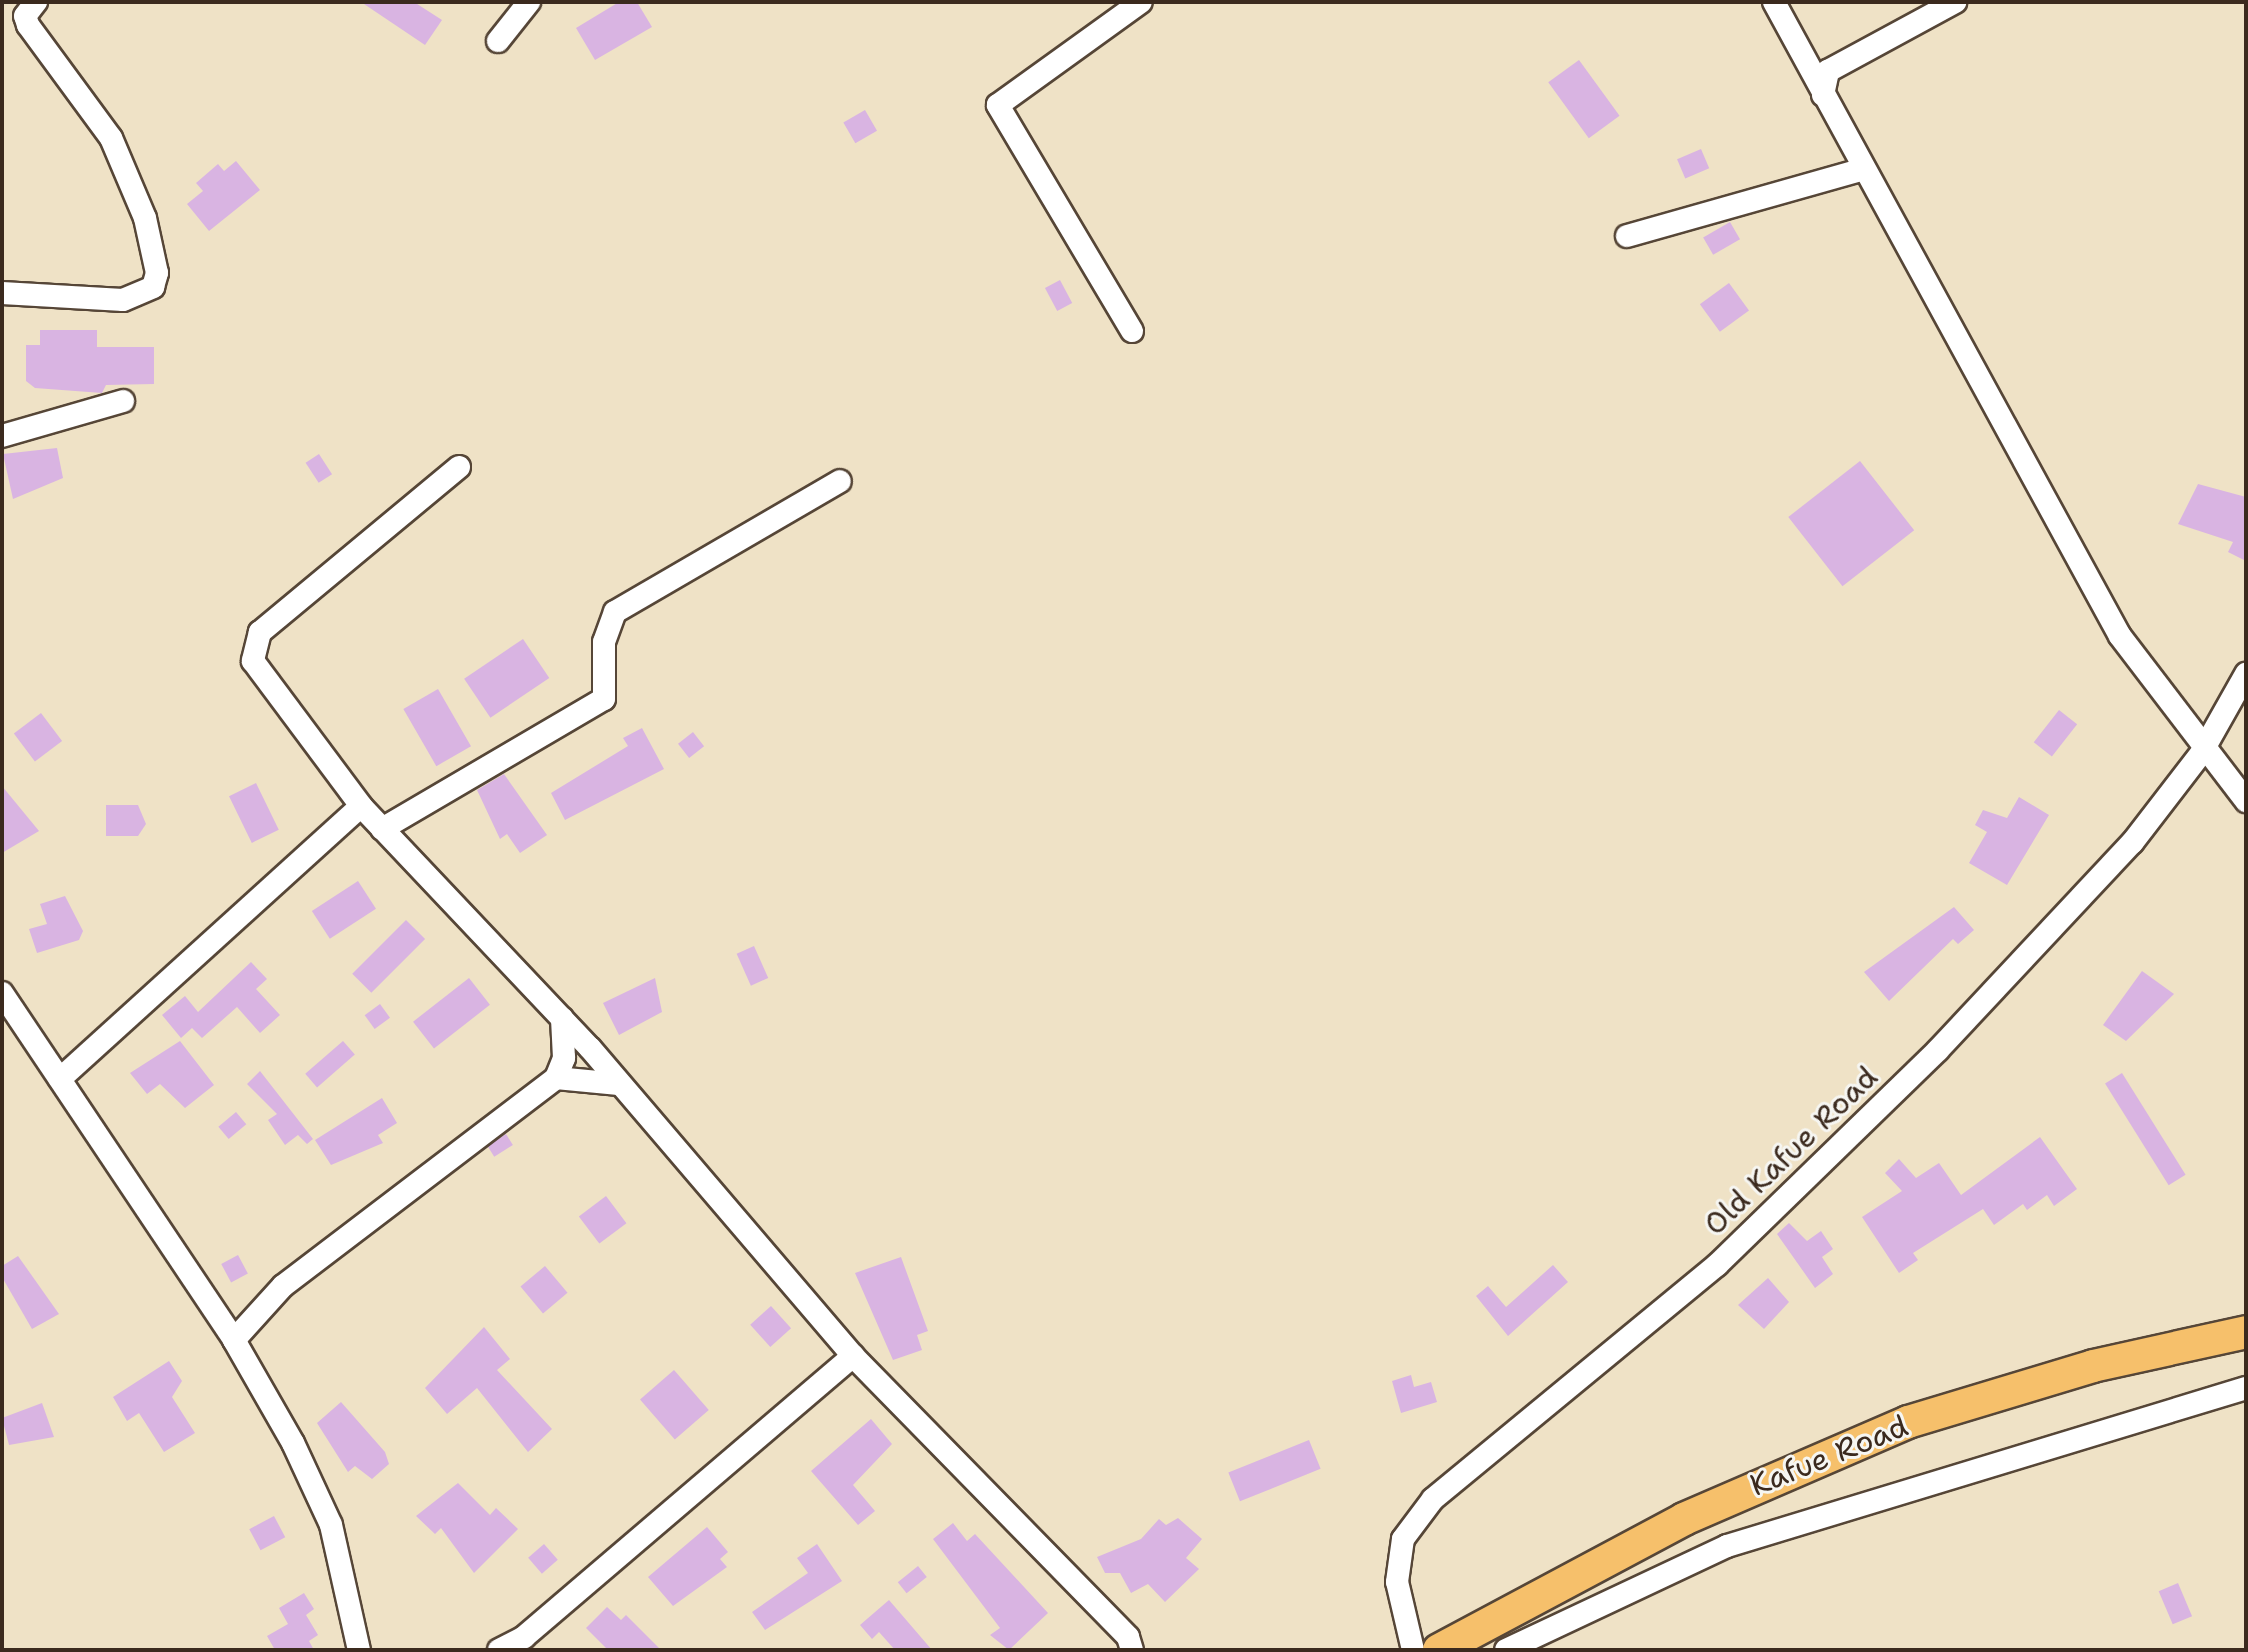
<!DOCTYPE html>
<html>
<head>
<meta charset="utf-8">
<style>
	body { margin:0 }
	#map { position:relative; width:2248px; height:1652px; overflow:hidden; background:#efe2c6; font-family:"Shantell Sans",sans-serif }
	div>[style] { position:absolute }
	.building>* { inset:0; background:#d9b4e2; transform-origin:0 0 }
	.roads { filter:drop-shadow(2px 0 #564637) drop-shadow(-2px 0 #564637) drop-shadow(0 2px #564637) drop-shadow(0 -2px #564637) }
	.minor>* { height:22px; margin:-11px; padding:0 11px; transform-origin:11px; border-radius:11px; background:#fff }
	.highway>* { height:32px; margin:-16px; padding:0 16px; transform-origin:16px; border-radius:16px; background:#f6c06b }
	span { translate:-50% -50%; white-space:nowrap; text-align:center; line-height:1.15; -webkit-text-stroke:6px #f6f6f2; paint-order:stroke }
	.street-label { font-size:30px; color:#3b2a1e }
	.frame { position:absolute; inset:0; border:4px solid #3b2a1e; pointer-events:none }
</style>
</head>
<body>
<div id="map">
	<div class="building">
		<i style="clip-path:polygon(361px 2px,414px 2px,442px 20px,425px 45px)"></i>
		<i style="clip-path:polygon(619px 2px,637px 2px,652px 27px,595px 60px,576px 28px)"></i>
		<i style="left:1579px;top:60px;width:69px;height:38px;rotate:54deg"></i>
		<i style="left:865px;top:110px;width:24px;height:25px;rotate:60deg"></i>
		<i style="left:1701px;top:149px;width:21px;height:26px;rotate:67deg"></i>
		<i style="clip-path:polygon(236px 161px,260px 190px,209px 231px,187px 204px,203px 191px,196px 183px,218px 164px,224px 171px)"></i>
		<i style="left:1730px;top:222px;width:20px;height:31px;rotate:60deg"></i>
		<i style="left:1060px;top:280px;width:26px;height:17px;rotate:62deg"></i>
		<i style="left:1729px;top:283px;width:34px;height:36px;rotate:54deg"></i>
		<i style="clip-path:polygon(40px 330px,97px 330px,97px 347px,154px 347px,154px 384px,106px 385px,102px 393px,35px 388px,26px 381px,26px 345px,40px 345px)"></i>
		<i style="clip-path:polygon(57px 448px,63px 478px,13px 499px,3px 454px)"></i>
		<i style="left:319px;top:454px;width:24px;height:16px;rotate:57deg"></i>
		<i style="left:1860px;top:461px;width:88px;height:91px;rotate:52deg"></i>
		<i style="clip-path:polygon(2198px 484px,2246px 497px,2246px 561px,2228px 552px,2233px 542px,2178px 524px)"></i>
		<i style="left:523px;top:639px;width:47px;height:71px;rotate:56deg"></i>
		<i style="left:438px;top:689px;width:66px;height:40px;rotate:60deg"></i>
		<i style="left:2059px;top:710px;width:23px;height:41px;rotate:38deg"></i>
		<i style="left:41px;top:713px;width:35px;height:34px;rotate:53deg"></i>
		<i style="clip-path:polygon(642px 728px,664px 769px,565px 820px,551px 793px,628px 746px,623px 738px)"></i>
		<i style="left:693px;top:732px;width:18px;height:19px;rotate:52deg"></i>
		<i style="clip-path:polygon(504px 774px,547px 835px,520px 853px,507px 834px,500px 839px,477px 790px)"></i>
		<i style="left:256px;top:783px;width:52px;height:30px;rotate:64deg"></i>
		<i style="clip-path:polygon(2px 786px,39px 831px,2px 853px)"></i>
		<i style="clip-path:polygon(2019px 797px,2049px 815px,2007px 885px,1969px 863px,1987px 832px,1975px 825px,1983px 810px,2007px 818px)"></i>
		<i style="clip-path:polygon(106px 805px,138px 805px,146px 824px,138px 836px,106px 836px)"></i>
		<i style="left:358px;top:881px;width:33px;height:55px;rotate:57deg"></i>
		<i style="clip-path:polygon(65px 896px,83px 931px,79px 940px,37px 953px,29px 929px,47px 924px,40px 904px)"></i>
		<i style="clip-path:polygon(1954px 907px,1974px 930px,1958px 944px,1953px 939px,1889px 1001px,1864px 972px)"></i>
		<i style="left:406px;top:920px;width:27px;height:76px;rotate:45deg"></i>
		<i style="left:754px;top:946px;width:35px;height:19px;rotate:66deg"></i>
		<i style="clip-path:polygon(251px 962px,267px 979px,256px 989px,280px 1015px,260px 1033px,237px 1007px,202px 1038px,192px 1028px,181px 1038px,162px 1015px,185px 996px,198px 1012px)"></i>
		<i style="clip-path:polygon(2142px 971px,2174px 994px,2126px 1041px,2103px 1025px)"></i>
		<i style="left:469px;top:978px;width:34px;height:71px;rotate:52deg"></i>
		<i style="clip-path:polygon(655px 978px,662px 1012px,619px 1035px,603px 1003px)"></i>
		<i style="left:380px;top:1004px;width:17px;height:19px;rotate:54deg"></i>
		<i style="clip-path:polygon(180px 1041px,214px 1085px,185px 1108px,160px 1084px,147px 1094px,130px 1073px)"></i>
		<i style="left:343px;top:1041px;width:18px;height:50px;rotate:49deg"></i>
		<i style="clip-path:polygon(260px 1071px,313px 1139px,307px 1144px,298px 1135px,285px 1145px,268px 1120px,277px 1114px,247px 1084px)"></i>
		<i style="left:2122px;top:1073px;width:120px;height:20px;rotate:58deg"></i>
		<i style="clip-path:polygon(382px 1098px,397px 1123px,378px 1135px,383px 1143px,331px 1165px,315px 1140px)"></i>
		<i style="left:236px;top:1112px;width:16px;height:23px;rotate:50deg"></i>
		<i style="left:506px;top:1134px;width:13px;height:22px;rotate:58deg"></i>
		<i style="clip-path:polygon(2040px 1137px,2077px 1189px,2054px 1206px,2047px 1195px,2027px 1210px,2023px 1204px,1994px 1225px,1983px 1209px,1913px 1253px,1918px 1260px,1899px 1273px,1862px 1217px,1902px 1191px,1885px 1173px,1899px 1159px,1916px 1178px,1939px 1163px,1961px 1195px)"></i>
		<i style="left:606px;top:1196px;width:34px;height:34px;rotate:53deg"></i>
		<i style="clip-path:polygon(1789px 1223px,1807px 1241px,1821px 1231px,1833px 1249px,1822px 1257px,1833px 1274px,1815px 1288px,1777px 1234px)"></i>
		<i style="left:238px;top:1255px;width:21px;height:19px;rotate:62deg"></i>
		<i style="clip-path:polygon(18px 1256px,59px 1314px,32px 1329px,2px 1277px,2px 1266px)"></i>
		<i style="clip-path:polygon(901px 1257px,928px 1331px,917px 1335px,922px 1350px,893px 1360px,855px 1273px)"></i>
		<i style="clip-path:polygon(1553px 1265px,1568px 1282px,1508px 1336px,1476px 1296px,1488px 1286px,1506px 1307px)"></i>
		<i style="left:545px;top:1266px;width:35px;height:32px;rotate:50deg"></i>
		<i style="clip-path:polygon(1768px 1278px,1789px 1302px,1764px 1329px,1738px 1305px)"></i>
		<i style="left:771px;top:1306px;width:30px;height:28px;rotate:48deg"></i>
		<i style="clip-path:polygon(484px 1327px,510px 1359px,497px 1370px,552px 1429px,528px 1452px,477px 1388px,447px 1414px,425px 1388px)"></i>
		<i style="clip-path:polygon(169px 1361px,182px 1381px,172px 1397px,195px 1433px,164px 1452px,139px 1413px,127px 1421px,113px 1397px)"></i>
		<i style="left:674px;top:1370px;width:53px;height:45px;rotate:49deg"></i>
		<i style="clip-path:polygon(1411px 1375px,1414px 1387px,1431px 1382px,1437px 1402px,1401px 1413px,1392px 1381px)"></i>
		<i style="clip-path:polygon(341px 1402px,385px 1452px,389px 1464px,372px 1479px,355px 1466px,348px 1472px,317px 1423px)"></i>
		<i style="clip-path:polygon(42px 1403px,54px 1437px,9px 1445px,2px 1418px)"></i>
		<i style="clip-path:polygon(871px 1419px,892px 1444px,853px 1485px,875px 1511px,858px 1525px,811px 1471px)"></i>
		<i style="left:1309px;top:1440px;width:31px;height:87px;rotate:68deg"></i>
		<i style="clip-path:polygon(458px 1483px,490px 1515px,496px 1508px,518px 1529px,474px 1573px,441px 1528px,435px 1534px,416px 1516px)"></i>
		<i style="left:274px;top:1516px;width:24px;height:28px;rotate:62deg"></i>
		<i style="clip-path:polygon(1178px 1518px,1202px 1539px,1186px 1558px,1199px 1569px,1165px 1602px,1148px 1584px,1131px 1593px,1120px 1573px,1105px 1573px,1097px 1557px,1141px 1539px,1159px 1519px,1166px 1525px)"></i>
		<i style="clip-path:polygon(953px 1523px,967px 1541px,975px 1534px,1048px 1613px,1009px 1650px,990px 1635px,1000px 1628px,933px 1539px)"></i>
		<i style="clip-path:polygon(707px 1527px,728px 1552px,720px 1559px,727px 1567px,673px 1606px,648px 1577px)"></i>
		<i style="left:544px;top:1544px;width:21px;height:21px;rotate:49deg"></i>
		<i style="clip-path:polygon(817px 1544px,842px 1581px,765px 1630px,752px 1612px,808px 1573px,797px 1558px)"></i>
		<i style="left:918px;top:1566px;width:14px;height:26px;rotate:51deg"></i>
		<i style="left:2178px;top:1583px;width:36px;height:21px;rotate:67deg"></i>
		<i style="clip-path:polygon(304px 1593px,314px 1609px,306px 1615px,318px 1635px,309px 1641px,314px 1650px,275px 1650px,267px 1636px,288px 1624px,279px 1608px)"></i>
		<i style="clip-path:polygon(889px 1600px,932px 1650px,895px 1650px,879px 1632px,872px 1639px,860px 1625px)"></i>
		<i style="clip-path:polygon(607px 1607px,621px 1620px,626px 1615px,661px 1650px,608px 1650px,586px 1628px)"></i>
	</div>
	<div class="roads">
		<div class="minor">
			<i style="left:1774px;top:2px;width:722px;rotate:61.38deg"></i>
			<i style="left:2120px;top:636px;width:208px;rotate:52.6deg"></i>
			<i style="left:498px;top:41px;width:50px;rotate:-51.5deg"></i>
			<i style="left:1823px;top:95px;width:25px;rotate:-78deg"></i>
			<i style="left:1828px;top:71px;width:145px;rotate:-28.5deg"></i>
			<i style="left:1627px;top:236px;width:245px;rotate:-15.8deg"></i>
			<i style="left:2px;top:293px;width:121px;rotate:3.3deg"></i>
			<i style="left:123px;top:300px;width:33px;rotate:-23deg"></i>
			<i style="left:153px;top:287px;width:15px;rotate:-74deg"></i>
			<i style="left:157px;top:273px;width:56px;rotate:-102.3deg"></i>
			<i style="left:145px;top:218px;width:87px;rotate:-113deg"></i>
			<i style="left:111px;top:138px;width:140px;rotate:-126.3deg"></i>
			<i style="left:28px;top:25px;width:9px;rotate:-108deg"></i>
			<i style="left:25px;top:16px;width:18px;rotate:-52deg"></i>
			<i style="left:1132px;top:331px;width:263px;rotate:-120.7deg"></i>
			<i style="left:998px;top:105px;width:176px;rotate:-35.8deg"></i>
			<i style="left:2px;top:436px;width:126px;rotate:-16.1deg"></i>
			<i style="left:459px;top:467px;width:259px;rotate:140.3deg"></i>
			<i style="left:260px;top:632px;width:30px;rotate:104deg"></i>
			<i style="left:253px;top:661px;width:181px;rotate:53.3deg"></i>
			<i style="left:361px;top:806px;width:333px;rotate:46.6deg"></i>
			<i style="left:590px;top:1048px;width:405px;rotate:49.5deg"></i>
			<i style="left:853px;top:1356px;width:393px;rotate:45.6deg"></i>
			<i style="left:1128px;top:1637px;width:14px;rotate:73deg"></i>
			<i style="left:382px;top:829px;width:257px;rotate:-30.4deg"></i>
			<i style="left:604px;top:699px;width:57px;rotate:-90deg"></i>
			<i style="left:604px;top:642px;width:32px;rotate:-70deg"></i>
			<i style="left:615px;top:612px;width:260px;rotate:-30.2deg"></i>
			<i style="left:2px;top:993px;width:417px;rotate:56.2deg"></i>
			<i style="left:234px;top:1340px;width:119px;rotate:60.2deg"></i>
			<i style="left:293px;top:1443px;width:90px;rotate:65.1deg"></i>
			<i style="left:331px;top:1525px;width:128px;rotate:77.4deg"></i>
			<i style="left:556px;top:1078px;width:63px;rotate:5.4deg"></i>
			<i style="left:60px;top:1079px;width:406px;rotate:-42.2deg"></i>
			<i style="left:234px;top:1340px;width:73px;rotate:-47.8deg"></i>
			<i style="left:283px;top:1286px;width:343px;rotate:-37.3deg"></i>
			<i style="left:556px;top:1078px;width:22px;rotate:-68deg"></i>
			<i style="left:564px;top:1058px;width:40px;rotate:-92.9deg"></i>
			<i style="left:499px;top:1650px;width:28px;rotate:-27deg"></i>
			<i style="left:524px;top:1637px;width:433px;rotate:-40.5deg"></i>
			<i style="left:1413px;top:1650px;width:70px;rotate:-103.2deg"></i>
			<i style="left:1397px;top:1582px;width:43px;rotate:-82.1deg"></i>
			<i style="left:1403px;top:1539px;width:50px;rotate:-53.1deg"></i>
			<i style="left:1433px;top:1499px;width:368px;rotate:-39.5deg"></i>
			<i style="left:1717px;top:1265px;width:308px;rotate:-44.2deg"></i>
			<i style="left:1938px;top:1050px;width:284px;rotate:-46.9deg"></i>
			<i style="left:2132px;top:843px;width:115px;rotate:-52.4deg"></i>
			<i style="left:2202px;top:752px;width:90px;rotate:-60.6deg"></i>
			<i style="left:1506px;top:1650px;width:244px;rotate:-25.2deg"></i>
			<i style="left:1727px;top:1546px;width:543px;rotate:-16.93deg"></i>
		</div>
		<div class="highway">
			<i style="left:1439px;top:1650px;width:278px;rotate:-28.1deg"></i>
			<i style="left:1684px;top:1519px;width:244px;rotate:-23.4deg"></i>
			<i style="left:1908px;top:1422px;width:193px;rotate:-16.8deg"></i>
			<i style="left:2093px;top:1366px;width:157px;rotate:-12.5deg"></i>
		</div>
	</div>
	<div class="street-label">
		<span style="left:1791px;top:1151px;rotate:-44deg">Old Kafue Road</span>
		<span style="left:1829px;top:1456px;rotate:-22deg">Kafue Road</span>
	</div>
	<div class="frame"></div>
</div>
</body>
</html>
